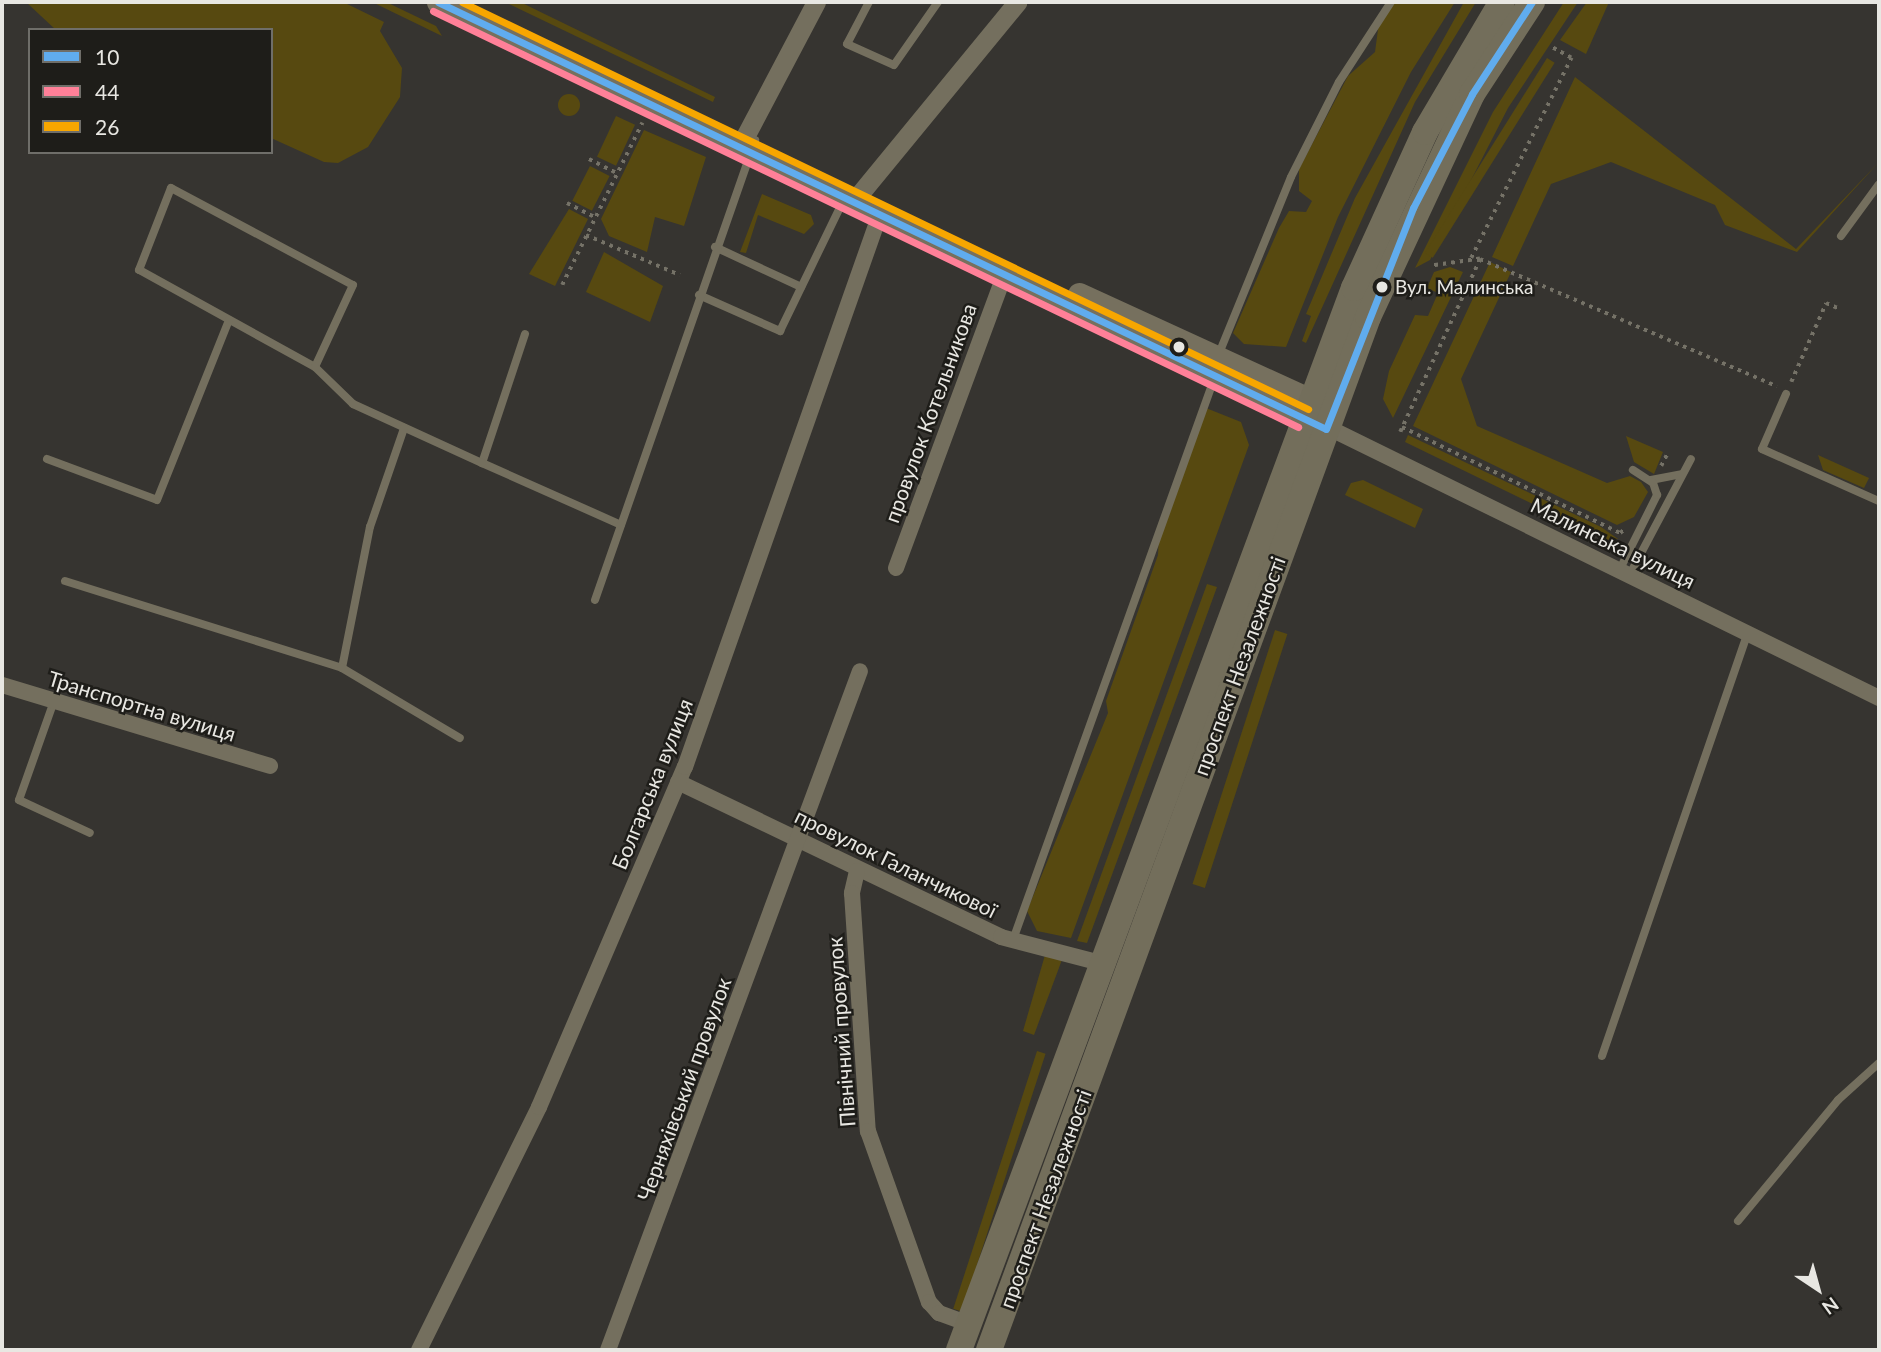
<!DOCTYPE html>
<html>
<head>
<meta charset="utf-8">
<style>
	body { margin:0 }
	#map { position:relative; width:1881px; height:1352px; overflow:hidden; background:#363430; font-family:Lato,sans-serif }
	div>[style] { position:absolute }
	.green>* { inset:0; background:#574910; transform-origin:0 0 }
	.round { border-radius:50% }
	.path>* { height:3.5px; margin-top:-1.75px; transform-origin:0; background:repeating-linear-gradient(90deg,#757267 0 3.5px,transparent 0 8.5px) }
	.service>* { height:8px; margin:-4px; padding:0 4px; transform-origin:4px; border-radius:4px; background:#746f5e }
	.minor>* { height:16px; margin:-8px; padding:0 8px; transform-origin:8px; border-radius:8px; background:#746f5e }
	.tertiary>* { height:19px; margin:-9.5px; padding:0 9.5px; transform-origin:9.5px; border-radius:9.5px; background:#746f5e }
	.secondary>* { height:23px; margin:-11.5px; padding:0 11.5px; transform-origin:11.5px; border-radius:11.5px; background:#76705e }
	.primary>* { height:26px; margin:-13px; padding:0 13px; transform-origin:13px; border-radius:13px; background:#736e5b }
	.bus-1>* { height:7px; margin:-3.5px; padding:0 3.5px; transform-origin:3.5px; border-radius:3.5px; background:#60acee }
	.bus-2>* { height:7px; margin:-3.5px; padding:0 3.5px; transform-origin:3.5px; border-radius:3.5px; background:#ff8098 }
	.bus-3>* { height:7px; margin:-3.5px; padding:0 3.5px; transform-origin:3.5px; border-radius:3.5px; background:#f7a600 }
	.dots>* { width:19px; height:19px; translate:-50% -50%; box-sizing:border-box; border:4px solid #1e1d19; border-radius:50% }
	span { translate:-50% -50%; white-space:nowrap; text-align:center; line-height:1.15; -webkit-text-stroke:5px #1e1d19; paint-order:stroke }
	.bus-label { font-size:19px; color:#e8e7e2 }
	.left { translate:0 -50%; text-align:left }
	.street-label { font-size:21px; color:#e8e7e2 }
	.frame { position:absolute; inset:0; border:4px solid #e8e7e2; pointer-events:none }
	.legend { position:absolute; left:28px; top:28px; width:245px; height:126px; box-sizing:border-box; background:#1e1d19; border:2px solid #6f6e69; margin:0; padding:9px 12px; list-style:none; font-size:21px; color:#e8e7e2 }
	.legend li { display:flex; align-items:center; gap:14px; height:35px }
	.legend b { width:35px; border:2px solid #6f6e69 }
	.north { position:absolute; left:1783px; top:1254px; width:70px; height:70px; -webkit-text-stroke:5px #1e1d19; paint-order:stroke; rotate:144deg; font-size:19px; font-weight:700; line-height:28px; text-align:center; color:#e8e7e2 }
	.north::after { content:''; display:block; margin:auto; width:24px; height:32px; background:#e8e7e2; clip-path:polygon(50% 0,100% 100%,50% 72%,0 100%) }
</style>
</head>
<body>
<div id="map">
	<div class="green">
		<i style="clip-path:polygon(26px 2px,343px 2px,384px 22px,380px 31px,402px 68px,400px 97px,368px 147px,338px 163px,324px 162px,271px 138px,271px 30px,56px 30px)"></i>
		<i style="clip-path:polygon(372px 2px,386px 2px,436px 26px,442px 36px)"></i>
		<i style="clip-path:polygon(505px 2px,520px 2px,715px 97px,713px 102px)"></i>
		<i style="clip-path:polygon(1395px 2px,1455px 2px,1411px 72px,1338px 217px,1286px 347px,1244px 344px,1233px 333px,1279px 228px,1289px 211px,1306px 212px,1312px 201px,1299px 191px,1299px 169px,1348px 76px,1375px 52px,1379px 22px)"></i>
		<i style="clip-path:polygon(1464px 2px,1476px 2px,1415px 102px,1306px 343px,1302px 341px,1311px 316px,1306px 314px,1355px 198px)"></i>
		<i style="clip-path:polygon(1564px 2px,1578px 2px,1508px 108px,1430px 260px,1415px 268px,1493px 112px)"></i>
		<i style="clip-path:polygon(1587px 2px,1609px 2px,1586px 54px,1560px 40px)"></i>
		<i style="left:1547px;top:58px;width:9px;height:230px;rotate:32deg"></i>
		<i style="clip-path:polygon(1575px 77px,1796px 249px,1879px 162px,1797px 252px,1725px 225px,1715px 205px,1611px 162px,1551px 184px,1513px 266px,1492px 257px)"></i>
		<i class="round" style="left:558px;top:94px;width:22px;height:22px"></i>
		<i style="left:616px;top:116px;width:21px;height:45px;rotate:25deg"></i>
		<i style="clip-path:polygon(644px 130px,706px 157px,684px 226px,655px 217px,647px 252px,609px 236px,601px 219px)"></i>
		<i style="left:590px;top:166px;width:22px;height:39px;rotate:27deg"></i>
		<i style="clip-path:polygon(762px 194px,811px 215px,814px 224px,804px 234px,758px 215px,746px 253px,740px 252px)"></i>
		<i style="clip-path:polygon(569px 209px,588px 219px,555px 286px,529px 274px)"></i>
		<i style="clip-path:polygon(604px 252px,663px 286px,650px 322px,586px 292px)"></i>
		<i style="clip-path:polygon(1490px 262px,1511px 272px,1461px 379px,1477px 426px,1607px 483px,1630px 476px,1641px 482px,1648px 492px,1634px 517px,1617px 525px,1413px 426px)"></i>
		<i style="clip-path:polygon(1450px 267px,1463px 272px,1393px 418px,1383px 399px,1389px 371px,1415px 315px,1428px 316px,1438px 293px,1427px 288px,1434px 272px)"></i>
		<i style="clip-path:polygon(1206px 408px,1241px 422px,1249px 445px,1071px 938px,1037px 931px,1027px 911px,1108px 713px,1106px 701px,1158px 555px,1159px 534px)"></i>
		<i style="clip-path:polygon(1408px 435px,1601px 527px,1618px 539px,1607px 540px,1405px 442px)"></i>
		<i style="clip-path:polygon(1626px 436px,1663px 452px,1654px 474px,1634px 462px)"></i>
		<i style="clip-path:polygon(1818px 455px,1869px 478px,1864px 488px,1823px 470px)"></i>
		<i style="clip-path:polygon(1363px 480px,1423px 509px,1415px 528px,1345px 495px,1351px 483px)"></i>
		<i style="clip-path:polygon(1207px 584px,1217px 587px,1185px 675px,1087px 943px,1077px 941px)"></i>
		<i style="left:1275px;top:630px;width:13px;height:267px;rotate:18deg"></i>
		<i style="clip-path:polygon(1045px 955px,1063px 957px,1034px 1035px,1023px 1031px)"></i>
		<i style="left:1037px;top:1051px;width:9px;height:271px;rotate:18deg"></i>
	</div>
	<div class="path">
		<i style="left:589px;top:159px;width:31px;rotate:27deg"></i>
		<i style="left:567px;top:203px;width:31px;rotate:27deg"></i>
		<i style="left:586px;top:235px;width:102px;rotate:23.1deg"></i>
		<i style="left:1471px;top:258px;width:224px;rotate:-63.4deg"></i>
		<i style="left:1571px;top:58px;width:23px;rotate:-151deg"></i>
		<i style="left:1480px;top:259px;width:323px;rotate:23.2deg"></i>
		<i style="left:562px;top:285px;width:181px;rotate:-63.7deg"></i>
		<i style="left:1791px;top:382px;width:86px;rotate:-66.1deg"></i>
		<i style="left:1826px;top:303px;width:13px;rotate:23deg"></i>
		<i style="left:1402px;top:427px;width:242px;rotate:25.9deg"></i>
		<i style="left:1620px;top:533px;width:6px;rotate:-39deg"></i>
		<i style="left:1400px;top:432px;width:191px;rotate:-65.2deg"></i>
		<i style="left:1480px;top:259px;width:49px;rotate:171.7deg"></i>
		<i style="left:1661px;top:466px;width:16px;rotate:-63deg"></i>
	</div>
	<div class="service">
		<i style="left:869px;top:2px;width:47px;rotate:117.6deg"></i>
		<i style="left:847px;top:44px;width:51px;rotate:24.1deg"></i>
		<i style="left:894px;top:65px;width:77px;rotate:-55.1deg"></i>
		<i style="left:1841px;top:236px;width:64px;rotate:-53.8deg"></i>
		<i style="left:715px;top:247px;width:95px;rotate:24.9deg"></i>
		<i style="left:699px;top:295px;width:89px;rotate:24deg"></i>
		<i style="left:780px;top:331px;width:147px;rotate:-64.1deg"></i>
		<i style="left:525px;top:334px;width:136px;rotate:108.4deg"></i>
		<i style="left:482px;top:463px;width:152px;rotate:24deg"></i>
		<i style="left:1218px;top:356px;width:193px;rotate:-67.8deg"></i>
		<i style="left:1291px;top:177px;width:106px;rotate:-63.2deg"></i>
		<i style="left:1339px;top:82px;width:95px;rotate:-57deg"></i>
		<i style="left:315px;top:367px;width:201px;rotate:-151.1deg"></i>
		<i style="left:139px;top:270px;width:88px;rotate:-68.7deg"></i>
		<i style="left:171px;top:188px;width:206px;rotate:28.1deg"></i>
		<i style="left:353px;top:285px;width:90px;rotate:114.9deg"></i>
		<i style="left:315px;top:367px;width:53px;rotate:44.2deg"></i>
		<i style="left:353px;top:404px;width:142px;rotate:24.6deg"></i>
		<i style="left:1786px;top:394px;width:60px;rotate:113.6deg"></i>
		<i style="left:1762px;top:449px;width:128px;rotate:24deg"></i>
		<i style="left:47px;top:459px;width:117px;rotate:20.4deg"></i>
		<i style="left:157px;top:500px;width:194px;rotate:-68.2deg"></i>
		<i style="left:1651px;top:480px;width:31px;rotate:-11deg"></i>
		<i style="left:1620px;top:569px;width:83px;rotate:-63.4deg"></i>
		<i style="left:1657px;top:495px;width:13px;rotate:-108deg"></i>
		<i style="left:1653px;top:483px;width:24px;rotate:-147deg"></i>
		<i style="left:1630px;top:574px;width:130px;rotate:-62.1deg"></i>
		<i style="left:65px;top:581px;width:290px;rotate:17.4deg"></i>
		<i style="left:342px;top:668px;width:144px;rotate:-78.8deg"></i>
		<i style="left:370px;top:527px;width:105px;rotate:-71deg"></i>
		<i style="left:595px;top:600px;width:487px;rotate:-70.8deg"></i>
		<i style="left:342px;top:668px;width:137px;rotate:30.7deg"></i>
		<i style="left:54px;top:701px;width:105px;rotate:109.5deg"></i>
		<i style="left:19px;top:800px;width:78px;rotate:24.9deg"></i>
		<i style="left:1014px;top:937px;width:593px;rotate:-70.28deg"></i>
		<i style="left:1602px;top:1056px;width:447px;rotate:-71deg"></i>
		<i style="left:1738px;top:1221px;width:157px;rotate:-50.4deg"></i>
		<i style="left:1838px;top:1100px;width:55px;rotate:-42.1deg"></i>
	</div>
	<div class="minor">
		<i style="left:1327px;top:427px;width:615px;rotate:26.15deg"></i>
		<i style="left:896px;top:568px;width:314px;rotate:-69.7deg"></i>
		<i style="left:2px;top:685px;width:280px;rotate:16.8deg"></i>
		<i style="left:678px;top:782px;width:358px;rotate:25.6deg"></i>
		<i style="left:1001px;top:937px;width:103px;rotate:14.6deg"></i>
		<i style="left:857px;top:871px;width:23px;rotate:103deg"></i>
		<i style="left:852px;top:893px;width:239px;rotate:86.2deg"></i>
		<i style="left:868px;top:1131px;width:182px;rotate:70.4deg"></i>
		<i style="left:929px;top:1302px;width:15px;rotate:48deg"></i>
		<i style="left:939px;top:1313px;width:32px;rotate:20deg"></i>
		<i style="left:419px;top:1350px;width:271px;rotate:-63.7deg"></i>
		<i style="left:539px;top:1107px;width:370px;rotate:-66.8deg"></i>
		<i style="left:685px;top:767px;width:586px;rotate:-70.58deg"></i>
		<i style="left:608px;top:1350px;width:724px;rotate:-69.64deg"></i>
	</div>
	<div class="tertiary">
		<i style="left:739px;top:148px;width:165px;rotate:-62.2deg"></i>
		<i style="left:853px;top:202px;width:259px;rotate:-50.6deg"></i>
	</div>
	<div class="secondary">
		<i style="left:438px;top:2px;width:979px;rotate:25.67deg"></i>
		<i style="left:1079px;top:294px;width:274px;rotate:24.6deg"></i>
	</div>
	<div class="primary">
		<i style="left:959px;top:1350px;width:1133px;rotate:-69.6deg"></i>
		<i style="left:1354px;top:288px;width:171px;rotate:-65.5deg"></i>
		<i style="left:1425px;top:132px;width:151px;rotate:-59.4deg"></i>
		<i style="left:989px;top:1350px;width:1100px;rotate:-69.85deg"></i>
		<i style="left:1368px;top:317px;width:246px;rotate:-65deg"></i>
		<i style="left:1472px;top:94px;width:110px;rotate:-56.9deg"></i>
	</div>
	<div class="bus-1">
		<i style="left:438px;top:2px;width:985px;rotate:25.68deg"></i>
		<i style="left:1326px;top:429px;width:238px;rotate:-68.5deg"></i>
		<i style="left:1413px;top:208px;width:128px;rotate:-62.6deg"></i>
		<i style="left:1472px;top:94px;width:110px;rotate:-56.9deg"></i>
	</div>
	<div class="bus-2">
		<i style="left:433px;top:11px;width:960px;rotate:25.68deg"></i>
	</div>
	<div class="bus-3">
		<i style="left:462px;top:2px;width:939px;rotate:25.69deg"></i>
	</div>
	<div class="dots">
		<i style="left:1382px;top:287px;background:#e8e7e2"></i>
		<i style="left:1179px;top:347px;background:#e8e7e2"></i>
	</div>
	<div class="bus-label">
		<span class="left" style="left:1395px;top:287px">Вул. Малинська</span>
	</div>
	<div class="street-label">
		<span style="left:930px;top:413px;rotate:-70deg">провулок Котельникова</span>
		<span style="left:1613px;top:543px;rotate:26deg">Малинська вулиця</span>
		<span style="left:1239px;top:666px;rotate:-70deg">проспект Незалежності</span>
		<span style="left:142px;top:706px;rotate:17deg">Транспортна вулиця</span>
		<span style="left:652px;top:784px;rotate:-68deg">Болгарська вулиця</span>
		<span style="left:896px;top:863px;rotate:26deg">провулок Галанчикової</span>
		<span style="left:841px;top:1032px;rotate:-94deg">Північний провулок</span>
		<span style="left:684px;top:1089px;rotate:-70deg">Черняхівський провулок</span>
		<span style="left:1045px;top:1199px;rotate:-70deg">проспект Незалежності</span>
	</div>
	<div class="frame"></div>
	<ul class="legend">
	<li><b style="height:9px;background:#60acee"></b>10</li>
	<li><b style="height:9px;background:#ff8098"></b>44</li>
	<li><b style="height:9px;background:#f7a600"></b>26</li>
	</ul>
	<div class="north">N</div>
</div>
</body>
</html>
